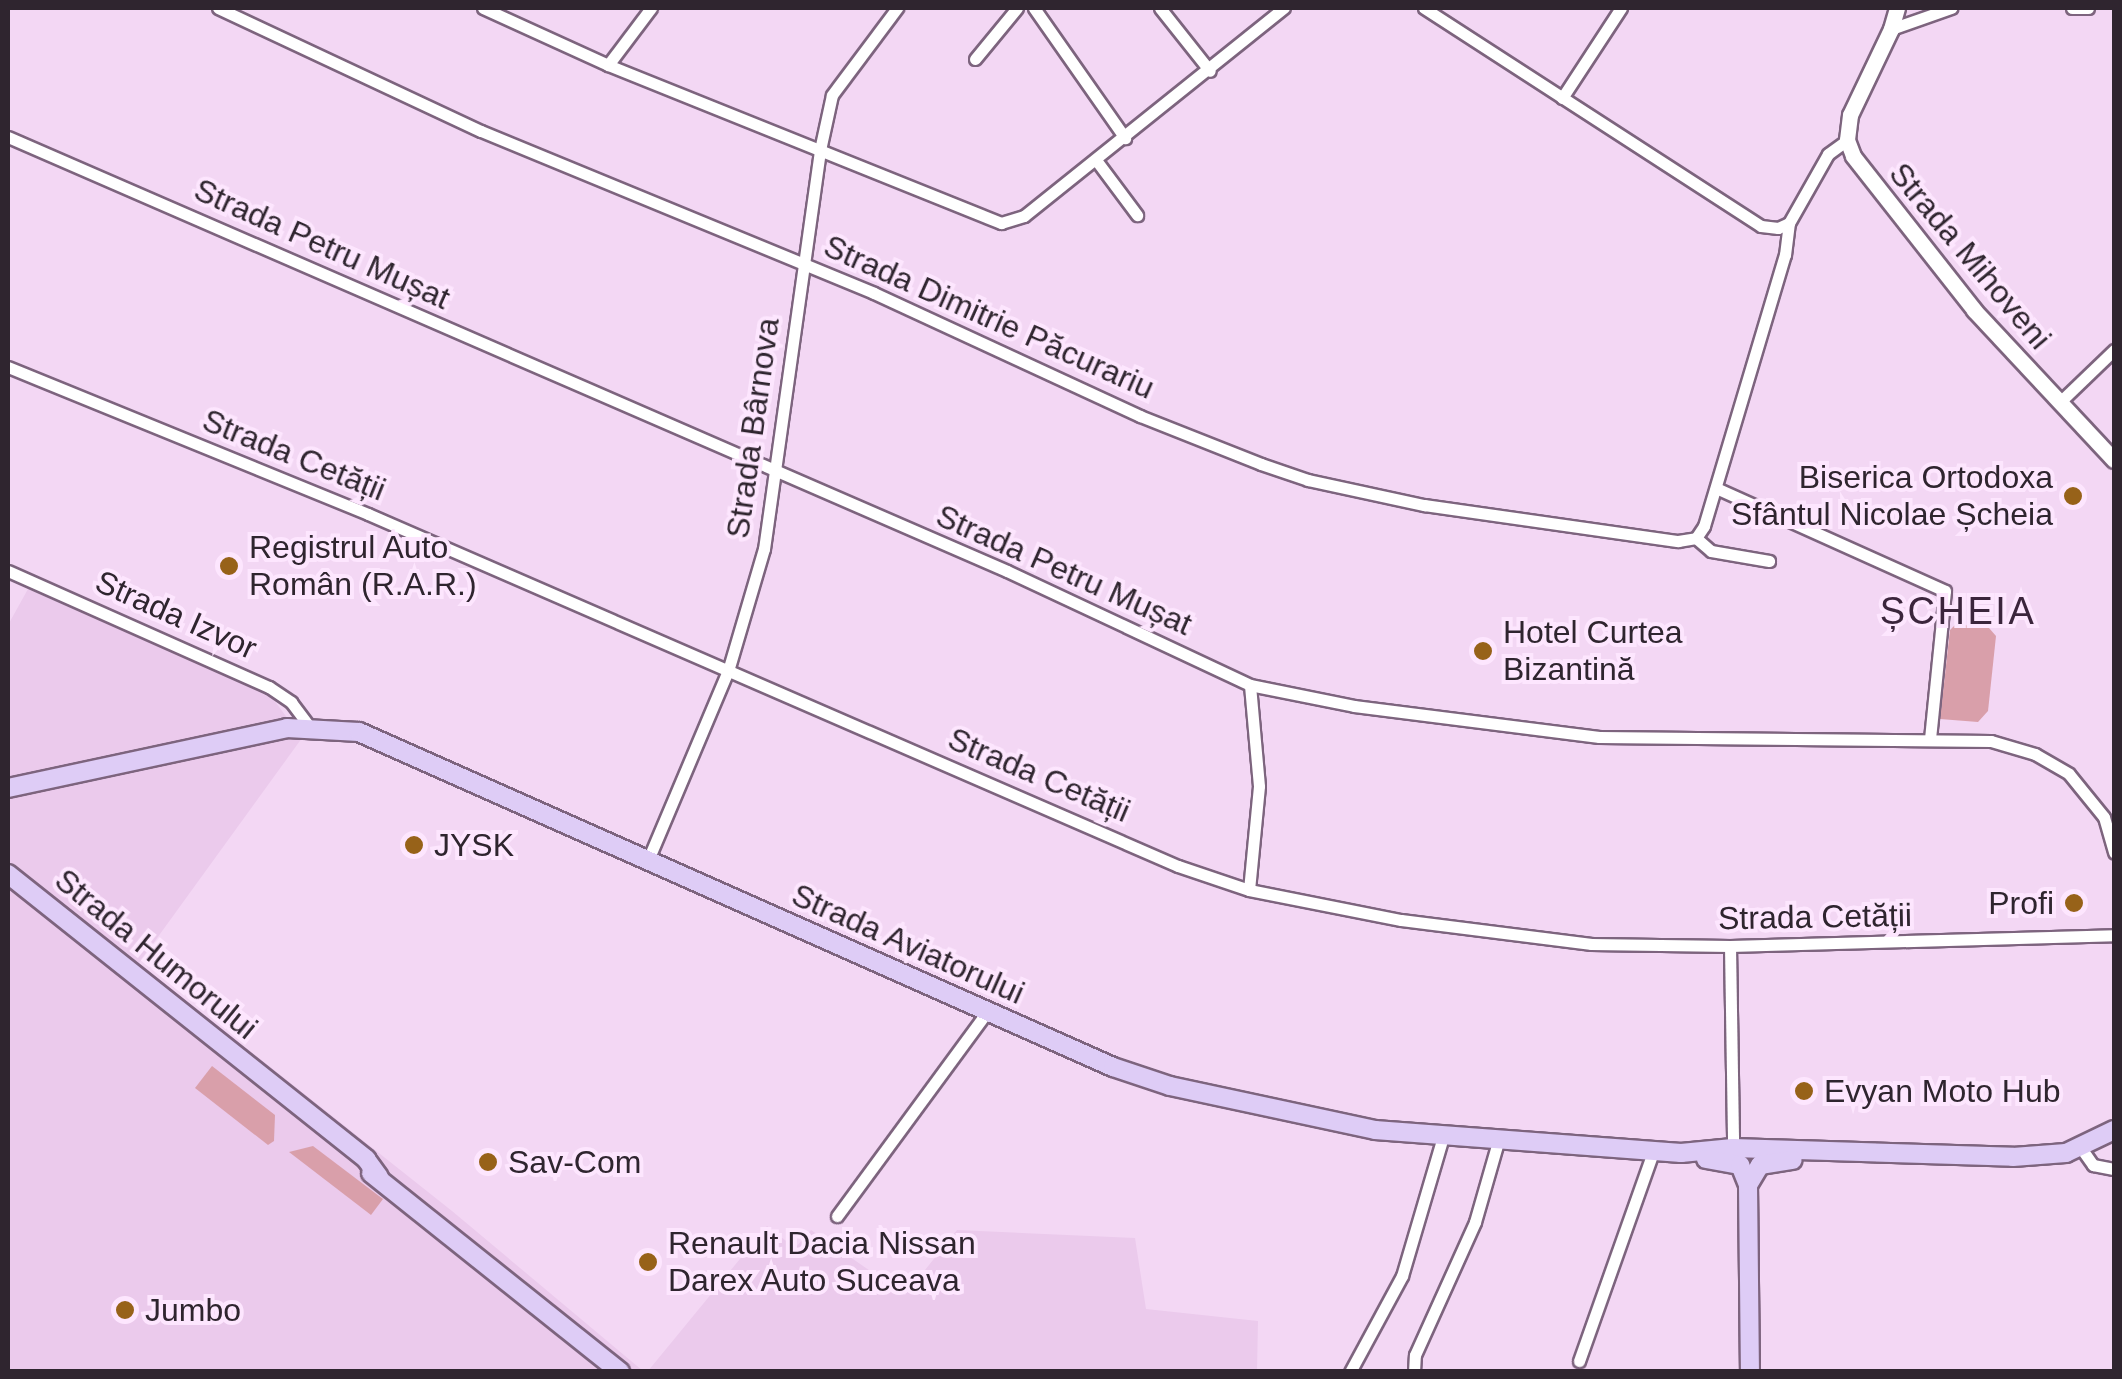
<!DOCTYPE html>
<html>
<head>
<meta charset="utf-8">
<style>
	body { margin:0 }
	#map { position:relative; width:2122px; height:1379px; overflow:hidden; background:#f3d7f4; font-family:Helvetica,sans-serif }
	div>[style] { position:absolute }
	.built>* { inset:0; background:#ebcaec }
	.green>* { inset:0; background:#d99faa }
	.roads { filter:drop-shadow(2px 0 #7d647e) drop-shadow(-2px 0 #7d647e) drop-shadow(0 2px #7d647e) drop-shadow(0 -2px #7d647e) }
	.street>* { height:11px; margin:-5.5px; padding:0 5.5px; transform-origin:5.5px; border-radius:5.5px; background:#fff }
	.secondary>* { height:15px; margin:-7.5px; padding:0 7.5px; transform-origin:7.5px; border-radius:7.5px; background:#fff }
	.primary>* { height:18px; margin:-9px; padding:0 9px; transform-origin:9px; border-radius:9px; background:#deccf6 }
	.dots>* { width:28px; height:28px; translate:-50% -50%; box-sizing:border-box; border:5px solid #fde6fe; border-radius:50% }
	span { translate:-50% -50%; white-space:nowrap; text-align:center; line-height:1.15; -webkit-text-stroke:8px #fde6fe; paint-order:stroke }
	.street-label { font-size:32px; color:#2f252f }
	.poi-label { font-size:32px; color:#2f252f }
	.right { translate:-100% -50%; text-align:right }
	.left { translate:0 -50%; text-align:left }
	.quarter-label { font-size:38px; color:#3b253c; letter-spacing:2.5px }
	.frame { position:absolute; inset:0; border:10px solid #2f252f; pointer-events:none }
</style>
</head>
<body>
<div id="map">
	<div class="built">
		<i style="clip-path:polygon(28px 589px,271px 696px,302px 738px,139px 963px,452px 1211px,643px 1371px,8px 1372px,8px 625px)"></i>
		<i style="clip-path:polygon(767px 1226px,795px 1248px,811px 1230px,905px 1295px,957px 1230px,1135px 1238px,1146px 1309px,1258px 1321px,1257px 1371px,648px 1371px)"></i>
	</div>
	<div class="green">
		<i style="clip-path:polygon(1956px 624px,1989px 628px,1996px 636px,1988px 711px,1978px 722px,1940px 719px,1950px 630px)"></i>
		<i style="clip-path:polygon(212px 1066px,275px 1115px,274px 1141px,268px 1145px,195px 1088px)"></i>
		<i style="clip-path:polygon(313px 1146px,383px 1199px,371px 1215px,289px 1152px)"></i>
	</div>
	<div class="roads">
		<div class="street">
			<i style="left:218px;top:8px;width:290px;rotate:25.1deg"></i>
			<i style="left:481px;top:131px;width:425px;rotate:22.4deg"></i>
			<i style="left:874px;top:293px;width:293px;rotate:24.8deg"></i>
			<i style="left:1140px;top:416px;width:130px;rotate:21.6deg"></i>
			<i style="left:1261px;top:464px;width:50px;rotate:18.8deg"></i>
			<i style="left:1308px;top:480px;width:119px;rotate:12.2deg"></i>
			<i style="left:1424px;top:505px;width:257px;rotate:8.1deg"></i>
			<i style="left:1678px;top:541px;width:18px;rotate:-9deg"></i>
			<i style="left:483px;top:8px;width:137px;rotate:24.5deg"></i>
			<i style="left:608px;top:65px;width:424px;rotate:21.9deg"></i>
			<i style="left:1001px;top:223px;width:24px;rotate:-17deg"></i>
			<i style="left:1024px;top:216px;width:333px;rotate:-38.7deg"></i>
			<i style="left:1034px;top:8px;width:159px;rotate:55deg"></i>
			<i style="left:1160px;top:8px;width:80px;rotate:51.6deg"></i>
			<i style="left:1424px;top:8px;width:401px;rotate:32.9deg"></i>
			<i style="left:1761px;top:226px;width:17px;rotate:7deg"></i>
			<i style="left:1778px;top:228px;width:12px;rotate:-24deg"></i>
			<i style="left:2072px;top:8px;width:16px"></i>
			<i style="left:1891px;top:29px;width:64px;rotate:-19.3deg"></i>
			<i style="left:975px;top:59px;width:66px;rotate:-50.5deg"></i>
			<i style="left:608px;top:65px;width:71px;rotate:-53deg"></i>
			<i style="left:1562px;top:98px;width:108px;rotate:-56.8deg"></i>
			<i style="left:8px;top:137px;width:1089px;rotate:23.48deg"></i>
			<i style="left:1007px;top:571px;width:268px;rotate:25.1deg"></i>
			<i style="left:1250px;top:685px;width:106px;rotate:11.4deg"></i>
			<i style="left:1354px;top:706px;width:247px;rotate:7.2deg"></i>
			<i style="left:1599px;top:737px;width:392px;rotate:0.6deg"></i>
			<i style="left:1991px;top:741px;width:46px;rotate:16.5deg"></i>
			<i style="left:2035px;top:754px;width:39px;rotate:30deg"></i>
			<i style="left:2069px;top:774px;width:55px;rotate:50.9deg"></i>
			<i style="left:2104px;top:817px;width:37px;rotate:74deg"></i>
			<i style="left:1096px;top:160px;width:69px;rotate:53.3deg"></i>
			<i style="left:8px;top:367px;width:389px;rotate:22.2deg"></i>
			<i style="left:368px;top:514px;width:883px;rotate:23.49deg"></i>
			<i style="left:1178px;top:866px;width:75px;rotate:18.7deg"></i>
			<i style="left:1249px;top:890px;width:155px;rotate:11.2deg"></i>
			<i style="left:1401px;top:920px;width:192px;rotate:7.2deg"></i>
			<i style="left:1591px;top:944px;width:139px;rotate:0.8deg"></i>
			<i style="left:1730px;top:946px;width:384px;rotate:-1.6deg"></i>
			<i style="left:2061px;top:401px;width:74px;rotate:-43.9deg"></i>
			<i style="left:1716px;top:488px;width:251px;rotate:24.2deg"></i>
			<i style="left:1945px;top:591px;width:148px;rotate:95.8deg"></i>
			<i style="left:1696px;top:538px;width:14px;rotate:-56deg"></i>
			<i style="left:1704px;top:526px;width:283px;rotate:-73.4deg"></i>
			<i style="left:1785px;top:255px;width:32px;rotate:-83deg"></i>
			<i style="left:1789px;top:223px;width:79px;rotate:-60.5deg"></i>
			<i style="left:1828px;top:154px;width:24px;rotate:-36deg"></i>
			<i style="left:1696px;top:538px;width:20px;rotate:41deg"></i>
			<i style="left:1711px;top:551px;width:59px;rotate:9.8deg"></i>
			<i style="left:8px;top:571px;width:286px;rotate:24deg"></i>
			<i style="left:269px;top:687px;width:27px;rotate:34deg"></i>
			<i style="left:291px;top:702px;width:30px;rotate:53deg"></i>
			<i style="left:648px;top:860px;width:205px;rotate:-67.1deg"></i>
			<i style="left:728px;top:671px;width:127px;rotate:-73.6deg"></i>
			<i style="left:764px;top:549px;width:403px;rotate:-82deg"></i>
			<i style="left:820px;top:150px;width:56px;rotate:-77.7deg"></i>
			<i style="left:832px;top:95px;width:109px;rotate:-53.2deg"></i>
			<i style="left:1249px;top:890px;width:104px;rotate:-84.5deg"></i>
			<i style="left:1259px;top:786px;width:101px;rotate:-95.1deg"></i>
			<i style="left:1730px;top:946px;width:202px;rotate:89.1deg"></i>
			<i style="left:2081px;top:1148px;width:21px;rotate:55deg"></i>
			<i style="left:2093px;top:1165px;width:21px;rotate:11deg"></i>
			<i style="left:837px;top:1216px;width:253px;rotate:-53.7deg"></i>
			<i style="left:1579px;top:1361px;width:222px;rotate:-70.5deg"></i>
			<i style="left:1350px;top:1372px;width:109px;rotate:-61.6deg"></i>
			<i style="left:1402px;top:1276px;width:145px;rotate:-73.6deg"></i>
			<i style="left:1414px;top:1372px;width:17px;rotate:-87deg"></i>
			<i style="left:1415px;top:1355px;width:146px;rotate:-65.7deg"></i>
			<i style="left:1475px;top:1222px;width:83px;rotate:-74deg"></i>
		</div>
		<div class="secondary">
			<i style="left:1897px;top:8px;width:22px;rotate:106deg"></i>
			<i style="left:1891px;top:29px;width:95px;rotate:115.5deg"></i>
			<i style="left:1850px;top:115px;width:25px;rotate:97deg"></i>
			<i style="left:1847px;top:140px;width:17px;rotate:69deg"></i>
			<i style="left:1853px;top:156px;width:196px;rotate:51.8deg"></i>
			<i style="left:1974px;top:310px;width:205px;rotate:47deg"></i>
		</div>
		<div class="primary">
			<i style="left:8px;top:788px;width:285px;rotate:-12.1deg"></i>
			<i style="left:287px;top:728px;width:72px;rotate:3.2deg"></i>
			<i style="left:359px;top:732px;width:825px;rotate:23.96deg"></i>
			<i style="left:1113px;top:1067px;width:60px;rotate:18.4deg"></i>
			<i style="left:1170px;top:1086px;width:210px;rotate:12.1deg"></i>
			<i style="left:1375px;top:1130px;width:307px;rotate:4.3deg"></i>
			<i style="left:1681px;top:1153px;width:52px;rotate:-5.5deg"></i>
			<i style="left:1733px;top:1148px;width:280px;rotate:1.8deg"></i>
			<i style="left:2013px;top:1157px;width:53px;rotate:-4.3deg"></i>
			<i style="left:2066px;top:1153px;width:53px;rotate:-25.6deg"></i>
			<i style="left:8px;top:874px;width:458px;rotate:38.5deg"></i>
			<i style="left:366px;top:1159px;width:22px;rotate:54deg"></i>
			<i style="left:1706px;top:1159px;width:35px;rotate:10deg"></i>
			<i style="left:1740px;top:1165px;width:22px;rotate:68deg"></i>
			<i style="left:1748px;top:1185px;width:187px;rotate:89.4deg"></i>
			<i style="left:371px;top:1173px;width:319px;rotate:38.6deg"></i>
			<i style="left:1748px;top:1185px;width:23px;rotate:-59deg"></i>
			<i style="left:1760px;top:1165px;width:33px;rotate:-9deg"></i>
		</div>
	</div>
	<div class="dots">
		<i style="left:2073px;top:496px;background:#976219"></i>
		<i style="left:229px;top:566px;background:#976219"></i>
		<i style="left:1483px;top:651px;background:#976219"></i>
		<i style="left:414px;top:845px;background:#976219"></i>
		<i style="left:2074px;top:903px;background:#976219"></i>
		<i style="left:1804px;top:1091px;background:#976219"></i>
		<i style="left:488px;top:1162px;background:#976219"></i>
		<i style="left:648px;top:1262px;background:#976219"></i>
		<i style="left:125px;top:1310px;background:#976219"></i>
	</div>
	<div class="street-label">
		<span style="left:322px;top:244px;rotate:24deg">Strada Petru Mușat</span>
		<span style="left:1970px;top:256px;rotate:50deg">Strada Mihoveni</span>
		<span style="left:989px;top:317px;rotate:24deg">Strada Dimitrie Păcurariu</span>
		<span style="left:753px;top:428px;rotate:-82deg">Strada Bârnova</span>
		<span style="left:294px;top:455px;rotate:22deg">Strada Cetății</span>
		<span style="left:1064px;top:570px;rotate:24deg">Strada Petru Mușat</span>
		<span style="left:176px;top:615px;rotate:24deg">Strada Izvor</span>
		<span style="left:1039px;top:775px;rotate:23deg">Strada Cetății</span>
		<span style="left:1815px;top:917px;rotate:-1deg">Strada Cetății</span>
		<span style="left:908px;top:944px;rotate:24deg">Strada Aviatorului</span>
		<span style="left:156px;top:954px;rotate:39deg">Strada Humorului</span>
	</div>
	<div class="poi-label">
		<span class="right" style="left:2053px;top:496px">Biserica Ortodoxa<br>Sfântul Nicolae Șcheia</span>
		<span class="left" style="left:249px;top:566px">Registrul Auto<br>Român (R.A.R.)</span>
		<span class="left" style="left:1503px;top:651px">Hotel Curtea<br>Bizantină</span>
		<span class="left" style="left:434px;top:845px">JYSK</span>
		<span class="right" style="left:2054px;top:903px">Profi</span>
		<span class="left" style="left:1824px;top:1091px">Evyan Moto Hub</span>
		<span class="left" style="left:508px;top:1162px">Sav-Com</span>
		<span class="left" style="left:668px;top:1262px">Renault Dacia Nissan<br>Darex Auto Suceava</span>
		<span class="left" style="left:145px;top:1310px">Jumbo</span>
	</div>
	<div class="quarter-label">
		<span style="left:1958px;top:612px">ȘCHEIA</span>
	</div>
	<div class="frame"></div>
</div>
</body>
</html>
